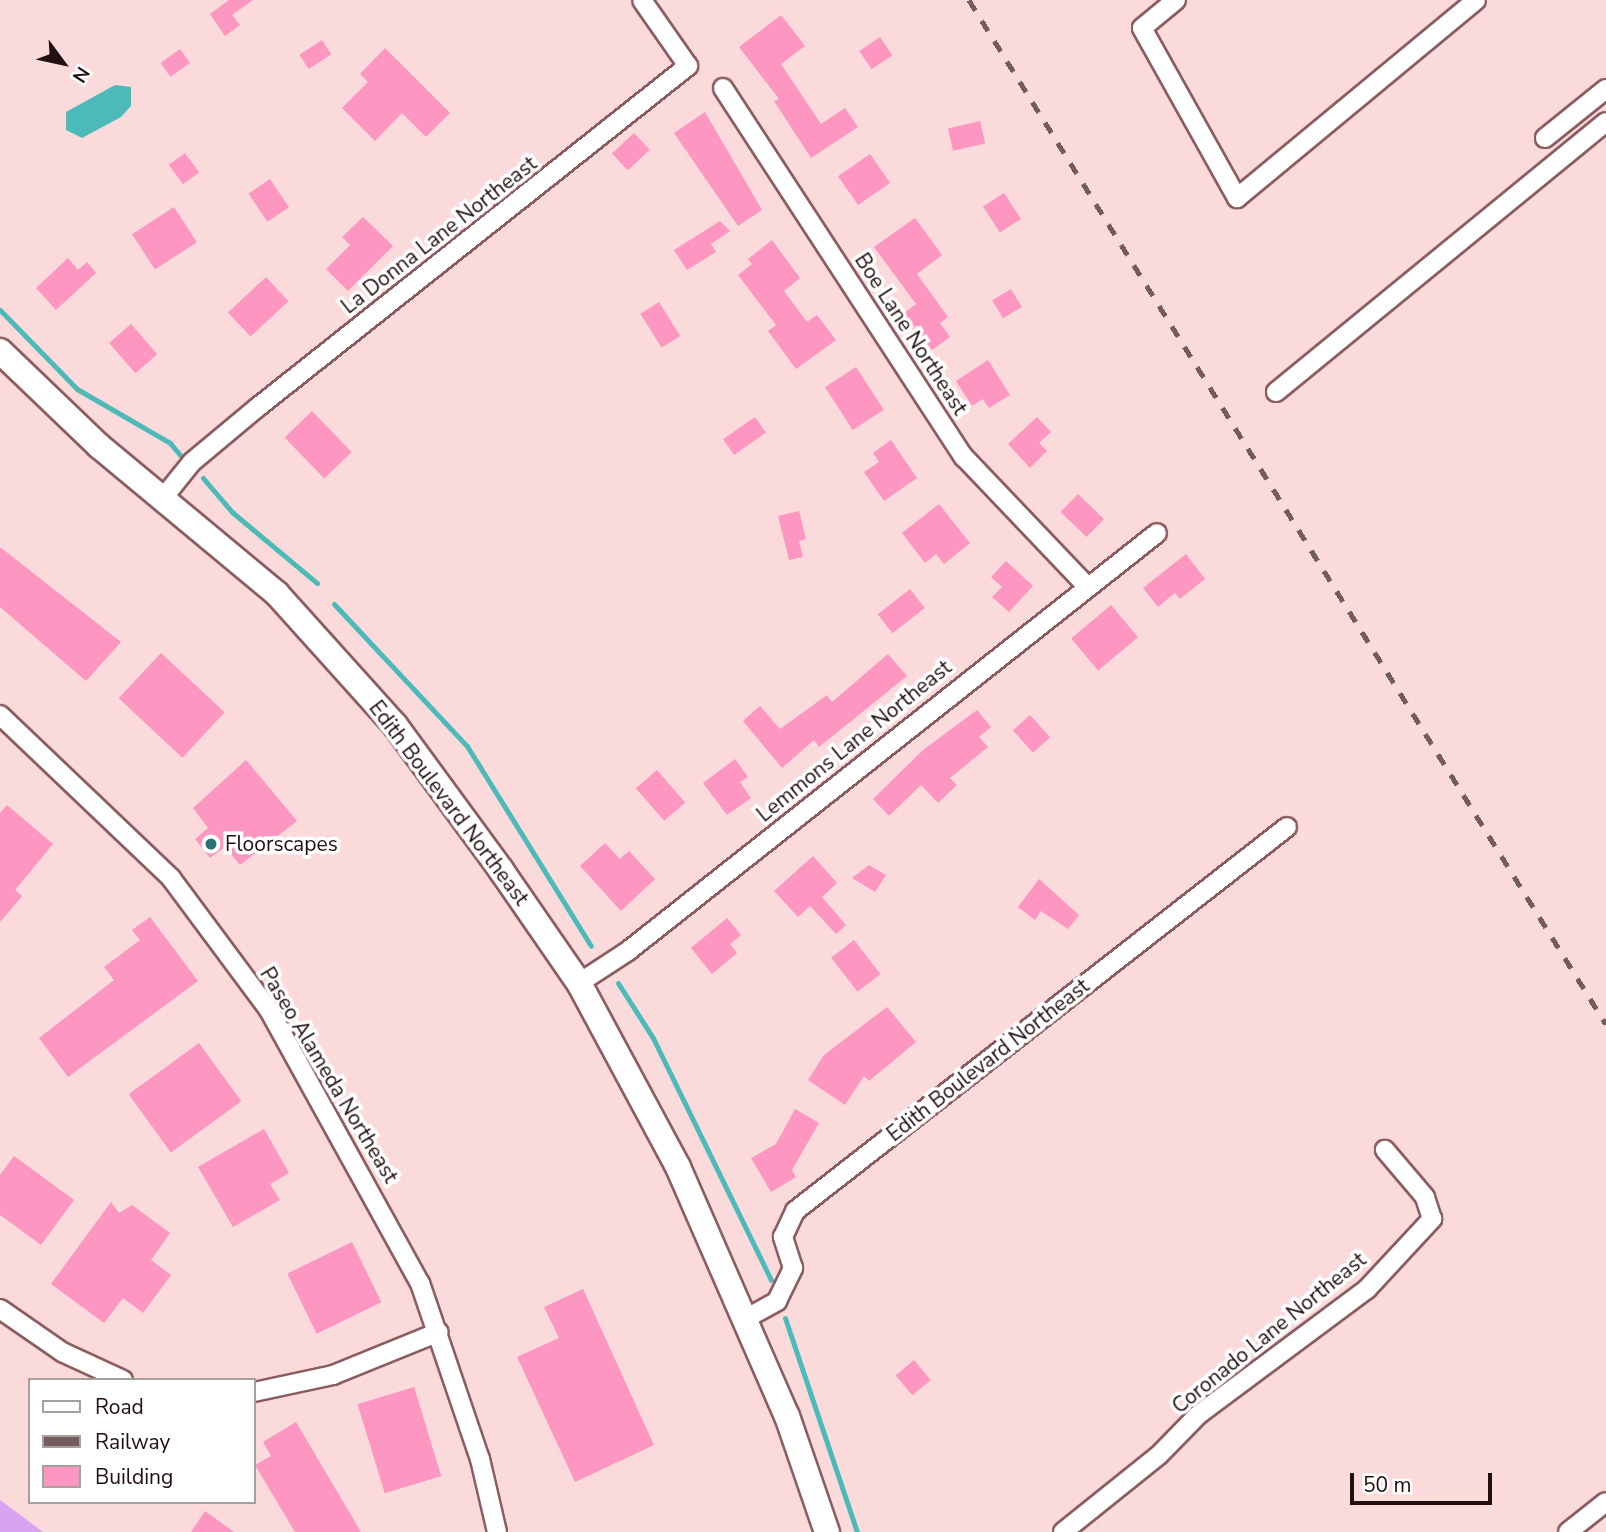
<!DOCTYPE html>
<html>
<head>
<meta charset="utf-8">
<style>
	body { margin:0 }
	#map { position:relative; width:1606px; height:1532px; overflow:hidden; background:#fbdadc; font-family:"Nunito Sans",sans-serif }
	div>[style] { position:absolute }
	.green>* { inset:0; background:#d8a3f1 }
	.water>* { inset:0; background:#4dbaba }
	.stream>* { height:5px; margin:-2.5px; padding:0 2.5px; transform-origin:2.5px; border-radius:2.5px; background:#4dbaba }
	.building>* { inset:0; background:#fd96c0; transform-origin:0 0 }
	.roads { filter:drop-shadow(2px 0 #8b5d60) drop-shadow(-2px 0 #8b5d60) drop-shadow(0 2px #8b5d60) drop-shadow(0 -2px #8b5d60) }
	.street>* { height:18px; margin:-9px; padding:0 9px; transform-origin:9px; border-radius:9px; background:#fff }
	.secondary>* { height:24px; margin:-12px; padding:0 12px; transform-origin:12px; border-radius:12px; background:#fff }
	.rail>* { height:5px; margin-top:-2.5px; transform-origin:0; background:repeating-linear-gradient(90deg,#745c5e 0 12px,transparent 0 24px) }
	.dots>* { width:19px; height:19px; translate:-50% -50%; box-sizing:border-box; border:4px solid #fff; border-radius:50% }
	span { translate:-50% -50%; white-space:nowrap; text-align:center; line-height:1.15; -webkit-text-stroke:7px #fff; paint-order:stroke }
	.street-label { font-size:21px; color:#210f11 }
	.poi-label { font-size:21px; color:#210f11 }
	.left { translate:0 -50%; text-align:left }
	.legend { position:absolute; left:28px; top:1378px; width:228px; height:126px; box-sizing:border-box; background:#fff; border:2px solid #a69fa0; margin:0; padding:9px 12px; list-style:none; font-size:21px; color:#210f11 }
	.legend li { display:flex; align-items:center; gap:14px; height:35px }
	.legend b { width:35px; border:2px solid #a69fa0 }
	.north { position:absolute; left:28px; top:28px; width:70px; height:70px; -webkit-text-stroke:5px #fff; paint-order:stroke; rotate:123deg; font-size:19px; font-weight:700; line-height:28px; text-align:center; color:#210f11 }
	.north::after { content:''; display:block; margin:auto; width:24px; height:32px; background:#210f11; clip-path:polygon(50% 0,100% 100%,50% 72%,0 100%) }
	.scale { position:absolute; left:1350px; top:1473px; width:142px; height:32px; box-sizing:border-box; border:4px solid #210f11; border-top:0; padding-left:9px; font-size:21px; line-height:24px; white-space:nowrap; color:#210f11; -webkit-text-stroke:5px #fff; paint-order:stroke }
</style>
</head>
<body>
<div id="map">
	<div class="green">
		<i style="clip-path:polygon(0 1500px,43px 1532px,0 1532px)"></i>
	</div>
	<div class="water">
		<i style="clip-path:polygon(115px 85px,131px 87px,131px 106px,121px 117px,82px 138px,66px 130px,66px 112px)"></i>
	</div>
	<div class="stream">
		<i style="left:0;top:310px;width:110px;rotate:45.7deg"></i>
		<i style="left:77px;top:389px;width:108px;rotate:30.1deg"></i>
		<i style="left:170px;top:443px;width:16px;rotate:50deg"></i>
		<i style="left:203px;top:478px;width:45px;rotate:49.5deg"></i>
		<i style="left:232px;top:512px;width:111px;rotate:39.9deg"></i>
		<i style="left:334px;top:604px;width:195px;rotate:46.9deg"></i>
		<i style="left:467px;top:746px;width:235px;rotate:58.2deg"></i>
		<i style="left:618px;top:983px;width:65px;rotate:57.5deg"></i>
		<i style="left:653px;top:1038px;width:269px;rotate:64deg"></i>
		<i style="left:785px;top:1318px;width:226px;rotate:71.4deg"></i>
	</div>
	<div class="building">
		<i style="clip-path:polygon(229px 0,253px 0,232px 15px,240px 25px,225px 36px,210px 14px)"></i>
		<i style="clip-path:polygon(781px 15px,805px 46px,781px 64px,821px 124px,845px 108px,858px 127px,811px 158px,774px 101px,779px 99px,739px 47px)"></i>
		<i style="left:880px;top:37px;width:22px;height:25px;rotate:56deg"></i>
		<i style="left:322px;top:40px;width:17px;height:27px;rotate:57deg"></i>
		<i style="clip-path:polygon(385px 48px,450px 113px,426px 137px,402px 113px,375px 141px,342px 108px,368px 82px,360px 74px)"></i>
		<i style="left:180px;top:49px;width:17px;height:24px;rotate:54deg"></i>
		<i style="clip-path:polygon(705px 112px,762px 210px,738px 226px,674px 133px)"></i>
		<i style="left:980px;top:121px;width:23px;height:33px;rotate:77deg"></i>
		<i style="left:634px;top:133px;width:23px;height:30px;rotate:47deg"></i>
		<i style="left:185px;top:153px;width:24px;height:20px;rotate:54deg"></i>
		<i style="left:870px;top:154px;width:35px;height:39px;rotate:55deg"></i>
		<i style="left:270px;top:179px;width:34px;height:26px;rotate:56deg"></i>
		<i style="left:1004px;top:193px;width:31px;height:25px;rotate:57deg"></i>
		<i style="left:174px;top:207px;width:42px;height:50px;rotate:57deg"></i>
		<i style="clip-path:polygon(363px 217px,393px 246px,348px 291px,326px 269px,350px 245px,342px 237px)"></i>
		<i style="clip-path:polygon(915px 218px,942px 255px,917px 274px,948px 317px,940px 323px,950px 337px,932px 350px,904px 313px,916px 304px,874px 247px)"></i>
		<i style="clip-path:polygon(720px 221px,730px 231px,711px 244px,716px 252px,687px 270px,674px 250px)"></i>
		<i style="clip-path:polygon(772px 240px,800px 278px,784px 291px,807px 322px,817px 315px,836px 340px,796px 369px,768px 331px,776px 325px,738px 275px,752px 264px,748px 259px)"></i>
		<i style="clip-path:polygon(68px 258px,78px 270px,87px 262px,96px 273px,56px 310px,36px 288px)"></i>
		<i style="left:266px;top:277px;width:33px;height:52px;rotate:47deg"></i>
		<i style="left:1011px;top:289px;width:21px;height:22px;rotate:59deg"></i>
		<i style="left:659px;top:302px;width:40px;height:22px;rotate:58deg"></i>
		<i style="left:131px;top:324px;width:40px;height:29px;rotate:49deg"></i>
		<i style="clip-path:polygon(988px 360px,1010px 395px,989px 408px,983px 399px,972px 406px,956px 381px)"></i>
		<i style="left:856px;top:367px;width:51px;height:37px;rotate:57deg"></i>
		<i style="left:312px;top:411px;width:57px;height:38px;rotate:46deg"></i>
		<i style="left:755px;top:417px;width:19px;height:39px;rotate:55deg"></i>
		<i style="clip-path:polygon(1037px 417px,1051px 432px,1039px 443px,1047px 451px,1030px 468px,1008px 444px)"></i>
		<i style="clip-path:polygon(891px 440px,917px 478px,884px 501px,864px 472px,879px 462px,873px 453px)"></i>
		<i style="left:1078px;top:494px;width:36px;height:25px;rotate:44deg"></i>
		<i style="clip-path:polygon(939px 504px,970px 543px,944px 564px,936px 554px,925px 563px,902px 533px)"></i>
		<i style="clip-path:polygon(799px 511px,806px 539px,799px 541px,803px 557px,789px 560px,778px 516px)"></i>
		<i style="clip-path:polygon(0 547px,121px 642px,86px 681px,0 607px)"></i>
		<i style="clip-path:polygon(1186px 554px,1205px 579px,1180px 599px,1175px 593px,1158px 607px,1143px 588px)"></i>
		<i style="clip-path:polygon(1006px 561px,1033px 586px,1009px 612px,992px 597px,1002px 587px,991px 577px)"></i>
		<i style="left:910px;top:589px;width:24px;height:41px;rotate:52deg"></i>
		<i style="left:1111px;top:605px;width:42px;height:52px;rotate:50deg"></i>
		<i style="left:161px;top:653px;width:87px;height:62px;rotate:43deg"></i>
		<i style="clip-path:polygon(888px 654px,907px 676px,819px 747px,814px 740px,782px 768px,743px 721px,760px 706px,780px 729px,827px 695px,832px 702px)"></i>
		<i style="clip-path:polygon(977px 710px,991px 727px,979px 737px,988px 747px,950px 778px,957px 785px,938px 803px,921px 785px,889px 816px,873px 799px,923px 750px)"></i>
		<i style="left:1030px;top:715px;width:30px;height:23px;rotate:48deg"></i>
		<i style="clip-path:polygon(735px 759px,748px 777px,740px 782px,751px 798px,727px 815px,703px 783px)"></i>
		<i style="clip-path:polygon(246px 760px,297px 821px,240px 865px,225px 847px,210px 858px,195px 839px,208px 828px,193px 808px)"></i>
		<i style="left:657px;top:770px;width:43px;height:28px;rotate:49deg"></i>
		<i style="clip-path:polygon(7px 805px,53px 844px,15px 890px,22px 896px,0 922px,0 813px)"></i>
		<i style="clip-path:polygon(605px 843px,620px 859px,629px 851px,655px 879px,621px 911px,580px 866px)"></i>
		<i style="clip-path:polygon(813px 856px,837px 883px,822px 897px,846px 925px,836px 934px,810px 906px,798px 917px,774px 891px)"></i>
		<i style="clip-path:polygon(869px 865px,886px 875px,875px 892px,852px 878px)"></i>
		<i style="clip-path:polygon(1039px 879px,1079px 915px,1068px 929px,1041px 911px,1035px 920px,1018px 907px)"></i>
		<i style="clip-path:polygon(150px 917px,198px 981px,68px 1077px,39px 1038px,114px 980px,104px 967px,140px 940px,132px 930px)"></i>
		<i style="clip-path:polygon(727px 918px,741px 935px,730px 944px,737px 953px,712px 974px,691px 948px)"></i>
		<i style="left:854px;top:940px;width:43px;height:29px;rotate:52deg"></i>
		<i style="clip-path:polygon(887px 1007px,916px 1042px,869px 1081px,864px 1076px,845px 1105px,808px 1080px,824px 1055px)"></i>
		<i style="left:199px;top:1043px;width:72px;height:87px;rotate:54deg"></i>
		<i style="clip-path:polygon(795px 1109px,819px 1123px,792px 1170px,796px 1177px,771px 1192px,751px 1158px,776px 1144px)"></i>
		<i style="clip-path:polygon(264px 1129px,289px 1173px,270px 1184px,280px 1200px,233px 1227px,198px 1167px)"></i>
		<i style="clip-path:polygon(14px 1156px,74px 1200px,41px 1245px,0 1215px,0 1175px)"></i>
		<i style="clip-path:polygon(111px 1202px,119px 1213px,132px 1205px,170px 1233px,151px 1260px,171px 1275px,143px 1313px,123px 1298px,104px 1323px,51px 1284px)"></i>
		<i style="left:352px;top:1242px;width:67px;height:72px;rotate:64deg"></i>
		<i style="clip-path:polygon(583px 1289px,654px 1445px,575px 1482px,517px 1357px,559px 1338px,544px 1307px)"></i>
		<i style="left:914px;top:1360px;width:26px;height:24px;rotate:50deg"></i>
		<i style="left:414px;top:1387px;width:93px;height:59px;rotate:73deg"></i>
		<i style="clip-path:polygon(296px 1422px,361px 1532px,295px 1532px,255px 1465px,271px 1456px,263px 1442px)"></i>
		<i style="clip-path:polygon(205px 1511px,234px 1532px,191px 1532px)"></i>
	</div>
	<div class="roads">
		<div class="street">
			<i style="left:1176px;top:0;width:44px;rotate:140.5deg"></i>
			<i style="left:1142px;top:28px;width:195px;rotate:60.8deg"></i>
			<i style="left:1237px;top:198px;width:310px;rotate:-39.6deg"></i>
			<i style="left:723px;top:88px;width:441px;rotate:56.9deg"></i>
			<i style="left:964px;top:457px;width:177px;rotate:46.4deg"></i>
			<i style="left:1545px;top:138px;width:78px;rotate:-38.8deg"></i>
			<i style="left:1276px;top:392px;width:426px;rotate:-39.3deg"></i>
			<i style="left:163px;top:498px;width:46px;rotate:-51.1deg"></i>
			<i style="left:192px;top:462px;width:86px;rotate:-39.8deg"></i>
			<i style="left:258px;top:407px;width:549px;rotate:-38.42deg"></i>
			<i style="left:688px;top:66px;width:80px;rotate:-124.9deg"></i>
			<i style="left:0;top:715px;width:236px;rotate:43.6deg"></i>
			<i style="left:171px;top:878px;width:164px;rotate:53.4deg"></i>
			<i style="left:269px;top:1010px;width:312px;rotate:61.1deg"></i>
			<i style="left:420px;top:1283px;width:186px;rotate:71.2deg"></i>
			<i style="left:480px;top:1459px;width:75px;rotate:76.9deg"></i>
			<i style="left:579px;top:983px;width:59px;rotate:-33.1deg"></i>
			<i style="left:628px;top:951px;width:674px;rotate:-38.31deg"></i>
			<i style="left:0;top:1309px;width:75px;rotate:34.7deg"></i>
			<i style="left:62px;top:1352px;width:67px;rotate:24.7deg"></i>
			<i style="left:745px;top:1319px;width:37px;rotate:-29deg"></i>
			<i style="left:777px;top:1301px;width:37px;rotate:-64deg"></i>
			<i style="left:793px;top:1268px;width:33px;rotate:-108deg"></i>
			<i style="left:783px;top:1237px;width:29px;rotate:-65deg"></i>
			<i style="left:795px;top:1211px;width:624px;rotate:-37.97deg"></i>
			<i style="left:254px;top:1392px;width:81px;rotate:-12.1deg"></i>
			<i style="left:333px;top:1375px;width:114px;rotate:-22.1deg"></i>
			<i style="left:1063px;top:1532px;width:123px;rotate:-38.7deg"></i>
			<i style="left:1159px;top:1455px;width:56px;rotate:-45.7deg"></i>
			<i style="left:1198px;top:1415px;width:211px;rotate:-36.7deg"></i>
			<i style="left:1367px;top:1289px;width:96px;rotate:-47.1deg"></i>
			<i style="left:1432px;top:1219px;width:23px;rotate:-108deg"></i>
			<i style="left:1425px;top:1197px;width:62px;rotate:-130.4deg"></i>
			<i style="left:1568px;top:1532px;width:48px;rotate:-38.3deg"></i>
		</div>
		<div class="secondary">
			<i style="left:0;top:351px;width:137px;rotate:43.8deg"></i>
			<i style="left:99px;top:446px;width:231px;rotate:39.7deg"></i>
			<i style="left:277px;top:594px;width:176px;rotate:48deg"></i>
			<i style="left:395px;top:725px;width:180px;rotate:53.8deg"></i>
			<i style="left:501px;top:870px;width:137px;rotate:55.4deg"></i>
			<i style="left:579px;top:983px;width:209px;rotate:61.7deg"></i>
			<i style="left:678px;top:1167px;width:272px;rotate:66.4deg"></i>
			<i style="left:787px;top:1416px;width:123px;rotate:71deg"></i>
		</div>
	</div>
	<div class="rail">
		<i style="left:969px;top:0;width:1206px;rotate:58.12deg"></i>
	</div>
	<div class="dots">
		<i style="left:211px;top:844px;background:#277171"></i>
	</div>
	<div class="street-label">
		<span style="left:439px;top:235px;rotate:-38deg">La Donna Lane Northeast</span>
		<span style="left:911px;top:334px;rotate:57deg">Boe Lane Northeast</span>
		<span style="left:854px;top:741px;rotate:-39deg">Lemmons Lane Northeast</span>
		<span style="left:449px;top:803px;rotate:53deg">Edith Boulevard Northeast</span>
		<span style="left:988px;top:1060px;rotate:-38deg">Edith Boulevard Northeast</span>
		<span style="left:329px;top:1075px;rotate:59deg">Paseo Alameda Northeast</span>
		<span style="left:1269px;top:1333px;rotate:-39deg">Coronado Lane Northeast</span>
	</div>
	<div class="poi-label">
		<span class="left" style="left:225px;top:844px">Floorscapes</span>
	</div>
	<ul class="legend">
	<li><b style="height:9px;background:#fff"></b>Road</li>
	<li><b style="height:9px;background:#745c5e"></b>Railway</li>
	<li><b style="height:19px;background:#fd96c0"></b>Building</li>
	</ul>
	<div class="north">N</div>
	<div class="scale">50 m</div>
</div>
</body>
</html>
